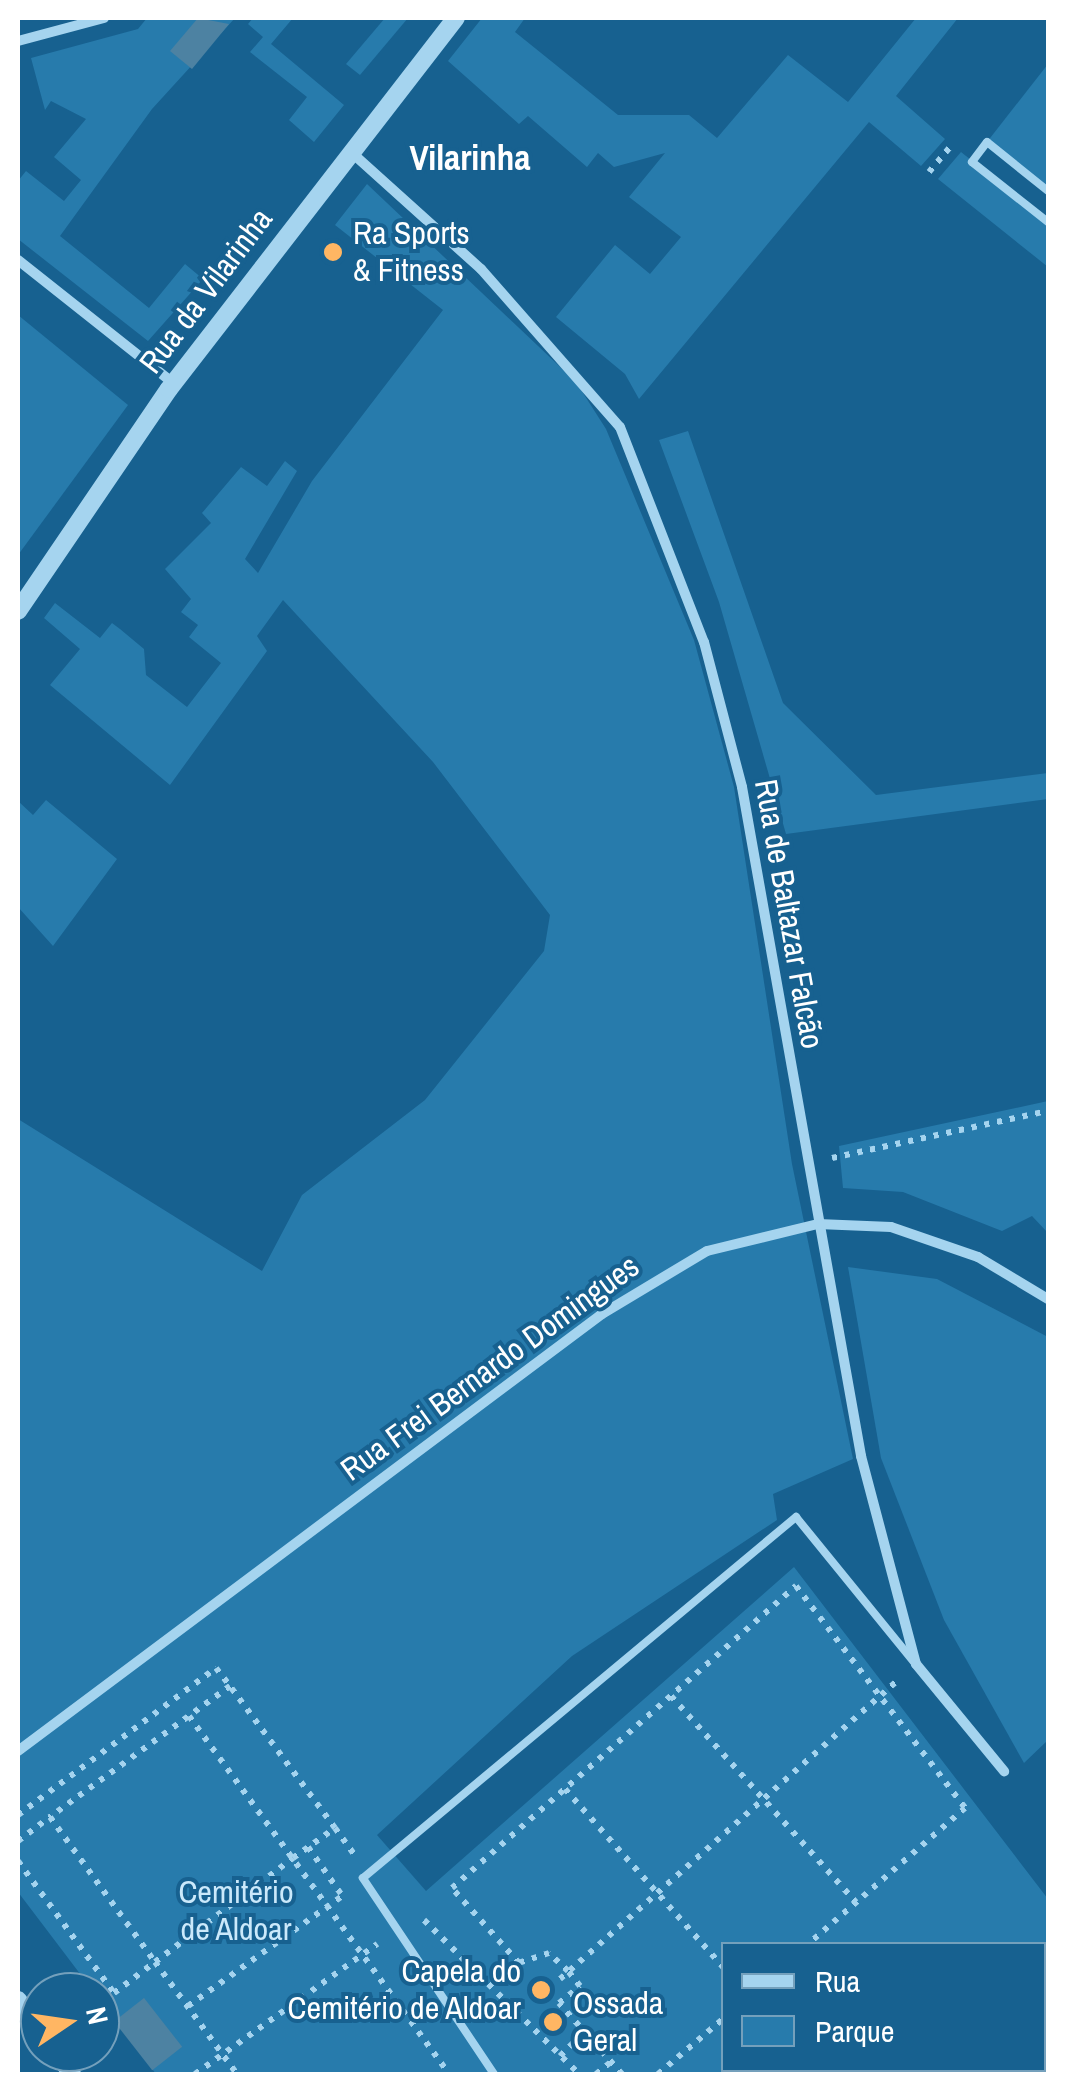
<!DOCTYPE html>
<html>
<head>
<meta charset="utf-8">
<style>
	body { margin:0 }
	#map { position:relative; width:1066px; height:2092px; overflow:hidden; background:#176190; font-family:"Archivo Narrow",sans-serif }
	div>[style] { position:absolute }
	.green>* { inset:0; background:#277bac }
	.water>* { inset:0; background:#4d82a2; transform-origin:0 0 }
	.path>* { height:6px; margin-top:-3px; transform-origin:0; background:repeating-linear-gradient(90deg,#a5d4ef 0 5px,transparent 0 13px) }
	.service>* { height:8px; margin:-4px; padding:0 4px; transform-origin:4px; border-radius:4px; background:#a5d4ef }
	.minor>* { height:10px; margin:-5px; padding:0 5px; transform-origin:5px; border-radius:5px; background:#a5d4ef }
	.tertiary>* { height:18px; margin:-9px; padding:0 9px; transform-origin:9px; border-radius:9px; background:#a5d4ef }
	.dots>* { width:28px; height:28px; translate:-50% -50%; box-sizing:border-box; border:5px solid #176190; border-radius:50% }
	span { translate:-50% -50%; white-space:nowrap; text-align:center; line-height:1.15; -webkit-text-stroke:8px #176190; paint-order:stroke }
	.poi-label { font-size:32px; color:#fff }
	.left { translate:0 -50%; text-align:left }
	.right { translate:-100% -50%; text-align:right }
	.street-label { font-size:32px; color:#fff }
	.park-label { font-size:32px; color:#cbe9fb }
	.neighbourhood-label { font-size:35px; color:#fff; font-weight:700 }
	.frame { position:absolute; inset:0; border:20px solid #fff; pointer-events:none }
	.legend { position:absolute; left:721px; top:1942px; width:325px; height:130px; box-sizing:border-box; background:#176190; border:2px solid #74a0bc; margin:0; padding:12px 18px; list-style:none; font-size:30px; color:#fff }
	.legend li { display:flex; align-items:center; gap:20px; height:50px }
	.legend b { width:50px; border:2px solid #74a0bc }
	.north { position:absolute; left:20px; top:1972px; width:100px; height:100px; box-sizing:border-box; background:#176190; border:2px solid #74a0bc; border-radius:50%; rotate:77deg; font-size:28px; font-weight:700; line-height:40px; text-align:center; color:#fff }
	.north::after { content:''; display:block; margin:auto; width:35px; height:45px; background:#ffb663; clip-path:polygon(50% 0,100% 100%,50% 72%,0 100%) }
</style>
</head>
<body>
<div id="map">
	<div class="green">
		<i style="clip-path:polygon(147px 18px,235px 18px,152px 109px,60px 236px,149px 308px,185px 264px,203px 279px,148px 341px,18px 239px,18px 181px,26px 171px,64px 201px,81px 180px,54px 157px,86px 119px,51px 101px,45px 110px,31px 58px,138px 29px)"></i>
		<i style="clip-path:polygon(253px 18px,293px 18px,271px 44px,344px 105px,314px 142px,289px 120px,307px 97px,250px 52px,263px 37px,248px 24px)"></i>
		<i style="clip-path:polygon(385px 18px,408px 18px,360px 75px,346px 64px)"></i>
		<i style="clip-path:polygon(482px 18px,525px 18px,515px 32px,618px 115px,689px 115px,717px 138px,788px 55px,848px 102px,916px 18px,958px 18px,896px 96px,945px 139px,921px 166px,869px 122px,639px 399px,625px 374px,556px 317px,615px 245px,650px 274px,681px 237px,629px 197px,665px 153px,614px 167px,598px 153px,587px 167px,528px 116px,519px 124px,448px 61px)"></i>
		<i style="clip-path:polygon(1048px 64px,1048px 191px,987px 142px)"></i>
		<i style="clip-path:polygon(961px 152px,1048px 221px,1048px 267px,938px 179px)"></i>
		<i style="clip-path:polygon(evenodd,367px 184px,576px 382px,606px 429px,694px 640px,734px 787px,792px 1164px,853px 1459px,773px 1494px,777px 1520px,572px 1656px,377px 1835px,426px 1891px,794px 1567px,1048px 1899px,1048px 2074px,156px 2074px,18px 1892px,18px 1119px,262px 1271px,302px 1195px,425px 1100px,544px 951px,550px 915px,433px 762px,283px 600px,257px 636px,267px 651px,170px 785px,50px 685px,80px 649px,44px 618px,55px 603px,100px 638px,112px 623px,120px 629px,144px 649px,146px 675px,187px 707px,221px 663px,189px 637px,198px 625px,181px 612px,191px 599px,165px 569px,211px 523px,202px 513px,241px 467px,267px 486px,285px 461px,297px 471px,245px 559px,258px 573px,312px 481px,443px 310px,335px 225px,367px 184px,724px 1944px,1044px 1944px,1044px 2070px,724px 2070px,724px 1944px)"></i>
		<i style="clip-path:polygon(18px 315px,128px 405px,18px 555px)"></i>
		<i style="clip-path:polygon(688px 431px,783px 703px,876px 795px,1048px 773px,1048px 799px,786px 834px,719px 602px,659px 440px)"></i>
		<i style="clip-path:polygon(46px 800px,117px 859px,53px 946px,18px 907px,18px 801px,33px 815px)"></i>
		<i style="clip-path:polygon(1048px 1101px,1048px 1233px,1032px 1216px,1002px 1231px,903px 1192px,843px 1188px,839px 1146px)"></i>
		<i style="clip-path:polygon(848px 1267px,937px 1279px,1048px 1337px,1048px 1740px,1024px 1763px,944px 1620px,881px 1458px)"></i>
	</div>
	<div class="water">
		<i style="clip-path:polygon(198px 18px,229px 24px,192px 69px,170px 51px)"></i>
		<i style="left:144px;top:1998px;width:62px;height:38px;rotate:52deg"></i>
	</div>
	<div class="path">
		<i style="left:929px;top:172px;width:34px;rotate:-50deg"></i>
		<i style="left:832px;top:1158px;width:221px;rotate:-12.3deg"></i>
		<i style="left:671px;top:1696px;width:277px;rotate:48.1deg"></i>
		<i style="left:189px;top:1716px;width:442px;rotate:54deg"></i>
		<i style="left:565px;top:1789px;width:239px;rotate:48.4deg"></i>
		<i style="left:18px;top:1815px;width:247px;rotate:-36.6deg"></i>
		<i style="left:216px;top:1668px;width:23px;rotate:52deg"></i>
		<i style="left:335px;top:1828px;width:34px;rotate:54deg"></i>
		<i style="left:18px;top:1841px;width:40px;rotate:-37deg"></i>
		<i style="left:308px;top:1847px;width:57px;rotate:54.9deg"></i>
		<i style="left:18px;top:1861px;width:163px;rotate:54deg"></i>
		<i style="left:114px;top:1993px;width:51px;rotate:-37.1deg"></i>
		<i style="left:155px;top:1962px;width:173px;rotate:-37deg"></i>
		<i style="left:293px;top:1858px;width:52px;rotate:-35.5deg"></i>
		<i style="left:335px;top:1828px;width:177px;rotate:-126.5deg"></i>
		<i style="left:230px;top:1686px;width:223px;rotate:144deg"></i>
		<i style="left:50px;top:1817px;width:179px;rotate:54.1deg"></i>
		<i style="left:155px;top:1962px;width:139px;rotate:53.8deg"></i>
		<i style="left:424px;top:1920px;width:218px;rotate:44.8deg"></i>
		<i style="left:560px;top:1979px;width:454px;rotate:-41.5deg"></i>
		<i style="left:188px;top:2006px;width:189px;rotate:-35.5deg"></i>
		<i style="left:560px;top:2056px;width:34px;rotate:-45deg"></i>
		<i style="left:195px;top:2074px;width:224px;rotate:-35.5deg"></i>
		<i style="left:596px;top:2074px;width:19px;rotate:-39deg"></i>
		<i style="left:622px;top:2074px;width:95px;rotate:-131.6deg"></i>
		<i style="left:559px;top:2003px;width:27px;rotate:-39deg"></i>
		<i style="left:580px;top:1986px;width:19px;rotate:-129deg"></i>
		<i style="left:568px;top:1971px;width:26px;rotate:-137deg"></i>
		<i style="left:549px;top:1953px;width:32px;rotate:162deg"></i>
		<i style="left:519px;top:1963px;width:101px;rotate:-131.8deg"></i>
		<i style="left:452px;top:1888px;width:458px;rotate:-41.3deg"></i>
		<i style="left:796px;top:1586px;width:279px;rotate:52.7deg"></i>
		<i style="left:965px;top:1808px;width:208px;rotate:139.1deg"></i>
		<i style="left:658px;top:2074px;width:87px;rotate:-40.3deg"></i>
	</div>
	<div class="service">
		<i style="left:1048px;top:191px;width:78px;rotate:-141.2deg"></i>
		<i style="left:987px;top:142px;width:25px;rotate:127deg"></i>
		<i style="left:972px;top:162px;width:97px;rotate:38.3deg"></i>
		<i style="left:494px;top:2074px;width:236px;rotate:-123.8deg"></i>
		<i style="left:363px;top:1878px;width:564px;rotate:-39.82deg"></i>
		<i style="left:796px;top:1517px;width:186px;rotate:50.9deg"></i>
	</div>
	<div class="minor">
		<i style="left:18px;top:41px;width:89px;rotate:-15deg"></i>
		<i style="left:351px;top:152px;width:175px;rotate:42deg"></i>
		<i style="left:481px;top:269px;width:210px;rotate:48.7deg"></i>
		<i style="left:620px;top:427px;width:231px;rotate:68.7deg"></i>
		<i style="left:704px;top:642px;width:150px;rotate:75.3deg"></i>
		<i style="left:742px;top:787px;width:680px;rotate:79.91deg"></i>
		<i style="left:861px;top:1456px;width:215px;rotate:75.2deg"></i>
		<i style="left:916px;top:1664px;width:139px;rotate:50.6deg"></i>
		<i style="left:18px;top:260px;width:198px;rotate:38.4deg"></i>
		<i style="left:18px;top:1751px;width:729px;rotate:-36.81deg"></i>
		<i style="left:602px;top:1314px;width:122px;rotate:-31deg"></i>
		<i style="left:707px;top:1251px;width:114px;rotate:-13.7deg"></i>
		<i style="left:818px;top:1224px;width:73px;rotate:2.4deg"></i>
		<i style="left:891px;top:1227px;width:92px;rotate:19deg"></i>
		<i style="left:978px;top:1257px;width:82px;rotate:31deg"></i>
	</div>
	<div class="tertiary">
		<i style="left:18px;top:611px;width:268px;rotate:-55.8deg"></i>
		<i style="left:169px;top:389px;width:469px;rotate:-52.3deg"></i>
		<i style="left:18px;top:2000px;width:37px;rotate:54deg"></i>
		<i style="left:56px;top:2052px;width:27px;rotate:54deg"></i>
	</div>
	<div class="dots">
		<i style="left:333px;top:252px;background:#ffb663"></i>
		<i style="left:541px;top:1990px;background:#ffb663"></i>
		<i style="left:553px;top:2022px;background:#ffb663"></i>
	</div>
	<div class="poi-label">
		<span class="left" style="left:353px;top:252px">Ra Sports<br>&amp; Fitness</span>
		<span class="right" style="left:521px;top:1990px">Capela do<br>Cemitério de Aldoar</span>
		<span class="left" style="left:573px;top:2022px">Ossada<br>Geral</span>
	</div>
	<div class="street-label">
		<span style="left:206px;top:291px;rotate:-53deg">Rua da Vilarinha</span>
		<span style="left:789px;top:914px;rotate:80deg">Rua de Baltazar Falcão</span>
		<span style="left:490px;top:1368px;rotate:-36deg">Rua Frei Bernardo Domingues</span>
	</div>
	<div class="park-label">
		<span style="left:236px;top:1911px">Cemitério<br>de Aldoar</span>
	</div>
	<div class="neighbourhood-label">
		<span style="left:470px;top:158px">Vilarinha</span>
	</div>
	<div class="frame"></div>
	<ul class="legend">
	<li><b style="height:12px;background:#a5d4ef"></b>Rua</li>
	<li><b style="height:28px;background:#277bac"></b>Parque</li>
	</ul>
	<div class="north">N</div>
</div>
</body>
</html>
